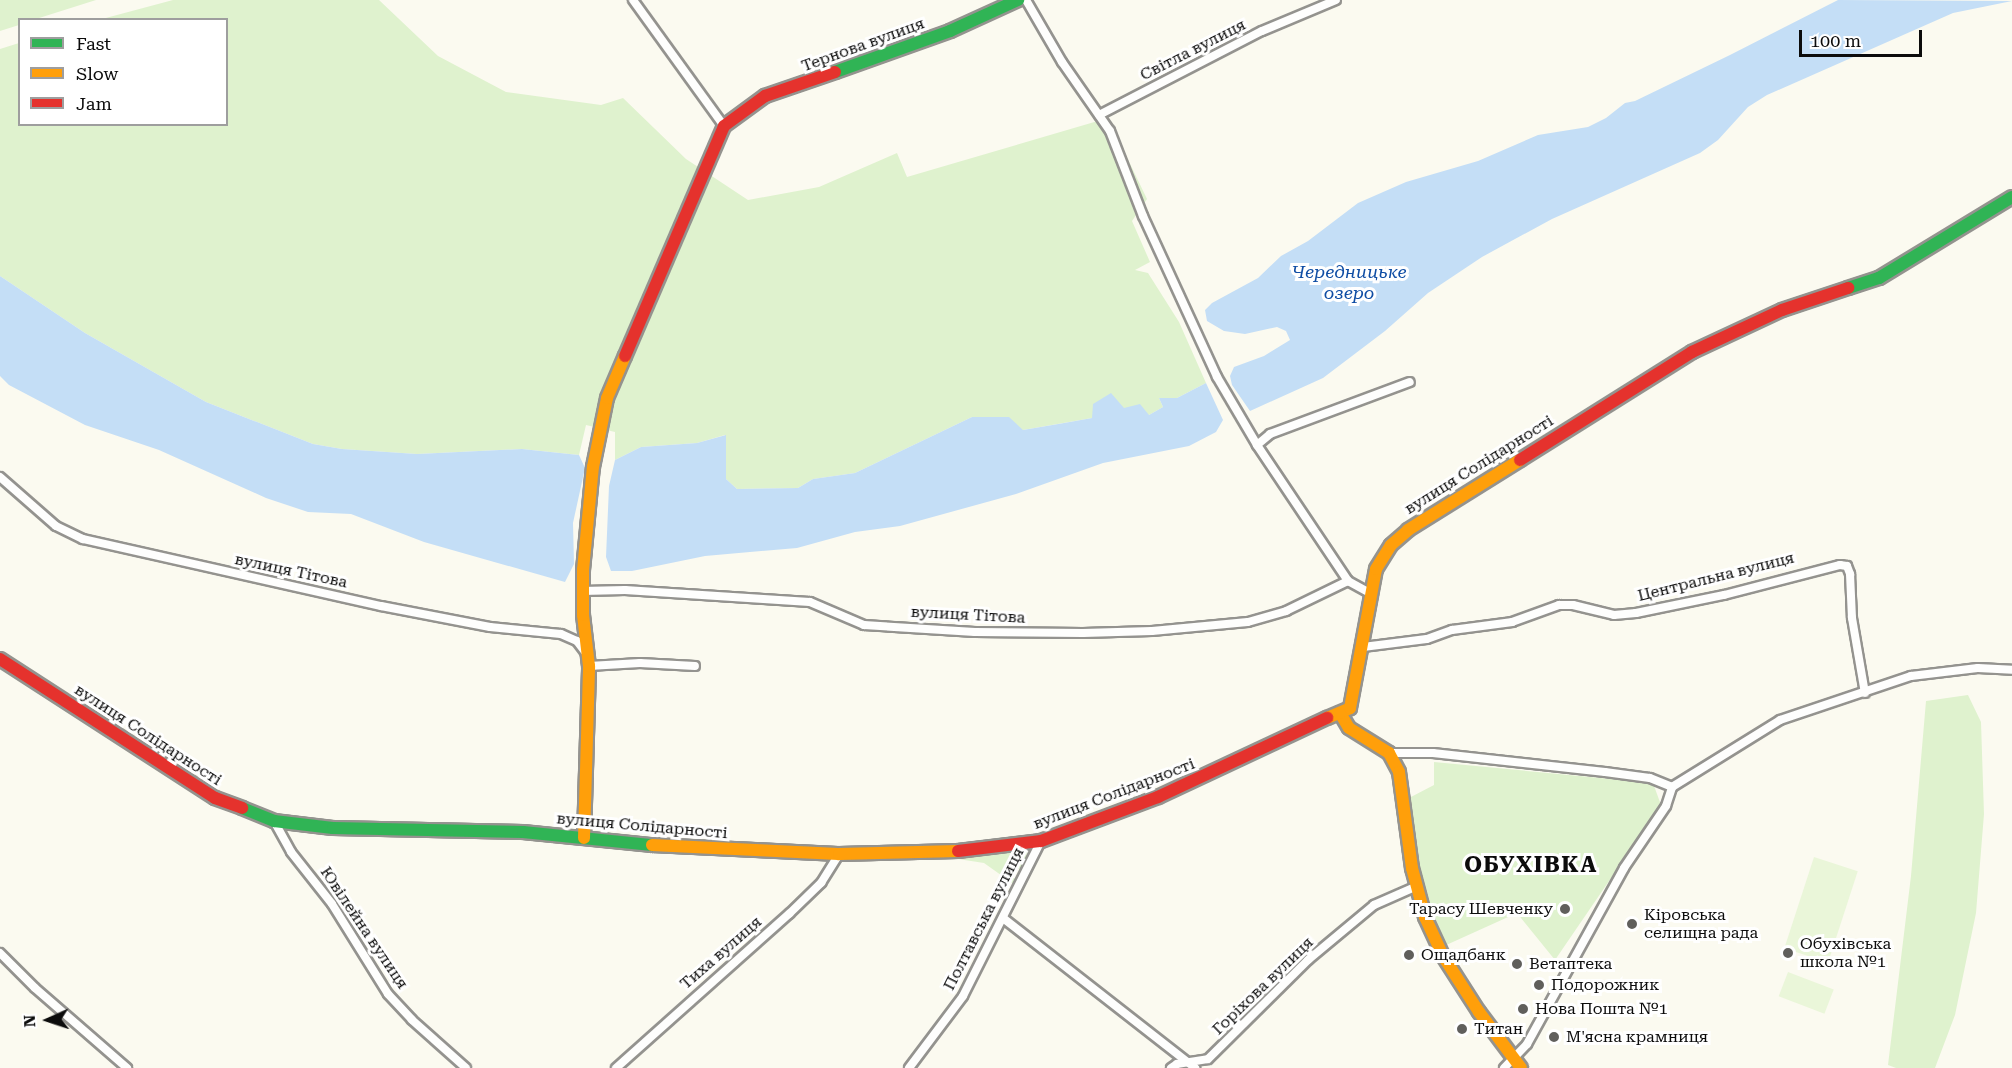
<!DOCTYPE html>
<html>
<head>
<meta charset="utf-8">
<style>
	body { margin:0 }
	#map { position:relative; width:2012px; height:1068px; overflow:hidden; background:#fbfaf0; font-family:"Roboto Serif",serif }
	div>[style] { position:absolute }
	.green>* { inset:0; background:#dff2ce }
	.pitch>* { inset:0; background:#eaf6d9; transform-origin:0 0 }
	.water>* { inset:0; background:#c4def6 }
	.roads { filter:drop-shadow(2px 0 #94938f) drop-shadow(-2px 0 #94938f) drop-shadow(0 2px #94938f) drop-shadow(0 -2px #94938f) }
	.street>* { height:8px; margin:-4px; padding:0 4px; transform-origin:4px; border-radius:4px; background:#fefefd }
	.fast>* { height:12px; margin:-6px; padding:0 6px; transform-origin:6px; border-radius:6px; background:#30b455 }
	.slow>* { height:12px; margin:-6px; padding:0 6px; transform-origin:6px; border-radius:6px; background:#ff9f0a }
	.jam>* { height:12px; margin:-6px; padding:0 6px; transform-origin:6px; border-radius:6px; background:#e5322d }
	.dots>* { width:16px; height:16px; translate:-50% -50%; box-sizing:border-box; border:3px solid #fff; border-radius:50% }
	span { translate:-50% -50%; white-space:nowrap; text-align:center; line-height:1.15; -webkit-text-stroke:6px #fff; paint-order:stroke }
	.street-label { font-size:16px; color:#0c0c0c }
	.poi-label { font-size:16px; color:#0c0c0c }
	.right { translate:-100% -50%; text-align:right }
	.left { translate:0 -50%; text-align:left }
	.water-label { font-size:18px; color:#0f4da4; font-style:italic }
	.district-label { font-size:22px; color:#0c0c0c; font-weight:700; letter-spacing:1.5px }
	.legend { position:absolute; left:18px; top:18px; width:210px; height:108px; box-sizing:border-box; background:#fff; border:2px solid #9e9e9e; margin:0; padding:8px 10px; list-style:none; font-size:18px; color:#0c0c0c }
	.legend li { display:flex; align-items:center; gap:12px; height:30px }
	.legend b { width:30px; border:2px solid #9e9e9e }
	.north { position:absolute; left:18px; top:990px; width:60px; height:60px; -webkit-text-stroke:4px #fff; paint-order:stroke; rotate:267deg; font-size:16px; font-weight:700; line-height:24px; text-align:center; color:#0c0c0c }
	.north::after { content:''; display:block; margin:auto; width:21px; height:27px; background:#0c0c0c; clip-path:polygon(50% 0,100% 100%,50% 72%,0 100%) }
	.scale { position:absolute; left:1799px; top:30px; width:123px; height:27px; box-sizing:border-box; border:3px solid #0c0c0c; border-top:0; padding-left:8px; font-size:18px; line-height:21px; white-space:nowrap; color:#0c0c0c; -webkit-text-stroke:4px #fff; paint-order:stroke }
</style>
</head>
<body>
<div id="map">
	<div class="green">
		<i style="clip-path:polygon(0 0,96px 0,36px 19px,20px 20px,19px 25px,0 31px)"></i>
		<i style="clip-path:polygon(173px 0,379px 0,438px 56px,506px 92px,601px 105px,623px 98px,686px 159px,748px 200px,819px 187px,897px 153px,907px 177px,1108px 118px,1147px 199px,1132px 221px,1150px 262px,1135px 270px,1148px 273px,1179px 322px,1206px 383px,1177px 398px,1159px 398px,1163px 407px,1149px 415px,1092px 418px,1023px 430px,972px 417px,855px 473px,813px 479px,798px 488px,737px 489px,726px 479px,725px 435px,697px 443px,641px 447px,615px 460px,615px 432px,586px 425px,579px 455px,522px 449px,417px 454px,342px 449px,313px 444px,206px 402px,85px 333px,0 276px,0 49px,19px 43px,20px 124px,226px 124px,226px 20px,102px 19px)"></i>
		<i style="clip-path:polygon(1968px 695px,1981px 722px,1984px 814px,1976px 913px,1955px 1015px,1935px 1068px,1896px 1068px,1888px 1065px,1911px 876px,1926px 701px)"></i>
		<i style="clip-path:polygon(1434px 762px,1653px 783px,1661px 805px,1555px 960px,1517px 913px,1444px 946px,1422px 887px,1411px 830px,1409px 798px,1434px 785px)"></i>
		<i style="clip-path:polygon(1027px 849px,1026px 865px,1019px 869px,1012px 866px,1007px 873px,1017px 880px,1015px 885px,984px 863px,958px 859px,959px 856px)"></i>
	</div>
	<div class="pitch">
		<i style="left:1814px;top:857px;width:46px;height:96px;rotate:18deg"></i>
		<i style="left:1788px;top:972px;width:49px;height:26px;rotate:21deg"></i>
	</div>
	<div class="water">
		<i style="clip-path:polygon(1838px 0,2012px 1px,1953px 13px,1767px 95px,1748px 107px,1718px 140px,1700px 153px,1552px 219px,1482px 257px,1428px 293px,1385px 331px,1323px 378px,1250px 411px,1232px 385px,1230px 376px,1234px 367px,1264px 356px,1290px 340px,1286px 331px,1277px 327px,1245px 334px,1224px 331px,1207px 321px,1205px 310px,1212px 303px,1258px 278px,1281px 256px,1308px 241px,1358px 203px,1406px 182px,1478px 161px,1538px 135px,1588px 127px,1606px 118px,1625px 103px,1635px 101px,1730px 55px)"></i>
		<i style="clip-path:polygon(0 276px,85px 333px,206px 402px,313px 444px,342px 449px,417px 454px,522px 449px,579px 455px,585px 468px,573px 523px,574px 564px,565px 582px,424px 542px,351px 514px,308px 512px,266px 498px,159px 450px,85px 425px,9px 385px,0 376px)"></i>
		<i style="clip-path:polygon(1206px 383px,1223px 420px,1216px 432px,1189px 446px,1103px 463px,1016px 494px,900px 526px,855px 532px,797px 548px,705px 556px,632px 571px,611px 571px,606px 557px,609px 486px,615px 460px,641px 447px,697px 443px,726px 435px,726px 479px,737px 489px,798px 488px,813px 479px,855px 473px,972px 417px,1009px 417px,1023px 430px,1064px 423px,1092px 418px,1093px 404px,1111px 393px,1124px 408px,1140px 404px,1149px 415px,1163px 407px,1159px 398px,1177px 398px)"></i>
	</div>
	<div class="roads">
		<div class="street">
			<i style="left:633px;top:0;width:155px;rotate:54.2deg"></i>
			<i style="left:1026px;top:0;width:72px;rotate:59.9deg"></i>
			<i style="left:1062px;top:62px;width:84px;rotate:55.2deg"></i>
			<i style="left:1110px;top:131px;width:91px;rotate:68.8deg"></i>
			<i style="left:1143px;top:216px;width:177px;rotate:65.3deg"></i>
			<i style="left:1217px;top:377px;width:79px;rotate:59.5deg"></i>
			<i style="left:1257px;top:445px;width:164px;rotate:56.2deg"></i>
			<i style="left:1348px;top:581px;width:25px;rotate:29deg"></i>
			<i style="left:1099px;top:115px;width:183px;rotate:-27.3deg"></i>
			<i style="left:1262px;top:31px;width:80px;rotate:-22.7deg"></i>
			<i style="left:1257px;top:445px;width:17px;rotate:-40deg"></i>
			<i style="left:1270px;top:434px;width:149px;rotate:-20.4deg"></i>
			<i style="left:0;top:477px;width:74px;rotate:41.2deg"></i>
			<i style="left:56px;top:526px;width:30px;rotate:26deg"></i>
			<i style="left:83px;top:539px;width:305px;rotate:12.7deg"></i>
			<i style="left:381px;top:606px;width:111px;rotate:10.9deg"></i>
			<i style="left:490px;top:627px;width:71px;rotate:5.6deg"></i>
			<i style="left:561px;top:634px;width:17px;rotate:24deg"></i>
			<i style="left:577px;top:641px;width:15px;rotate:53deg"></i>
			<i style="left:582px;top:591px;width:43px;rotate:-1.3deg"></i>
			<i style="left:625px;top:590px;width:185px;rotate:3.7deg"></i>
			<i style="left:810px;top:602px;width:59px;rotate:23.1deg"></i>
			<i style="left:864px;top:625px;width:111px;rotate:3.6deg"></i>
			<i style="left:975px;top:632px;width:108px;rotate:0.5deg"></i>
			<i style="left:1083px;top:633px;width:69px;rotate:-1.7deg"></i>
			<i style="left:1152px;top:631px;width:96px;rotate:-5.4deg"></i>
			<i style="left:1248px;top:622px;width:40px;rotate:-16deg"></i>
			<i style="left:1286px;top:611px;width:69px;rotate:-25.8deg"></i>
			<i style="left:1363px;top:647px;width:64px;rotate:-7.1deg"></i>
			<i style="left:1427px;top:639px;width:27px;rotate:-20deg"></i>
			<i style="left:1452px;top:630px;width:61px;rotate:-7.6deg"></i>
			<i style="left:1512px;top:622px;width:50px;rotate:-19.9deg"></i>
			<i style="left:1559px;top:605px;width:14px"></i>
			<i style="left:1573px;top:605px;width:42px;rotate:13.7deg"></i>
			<i style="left:1614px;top:615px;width:22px;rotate:-5deg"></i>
			<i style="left:1636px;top:613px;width:90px;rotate:-11.6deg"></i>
			<i style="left:1724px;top:595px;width:120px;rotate:-14.5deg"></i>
			<i style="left:1840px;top:565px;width:7px;rotate:8deg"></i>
			<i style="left:1847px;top:566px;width:9px;rotate:69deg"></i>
			<i style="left:1850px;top:574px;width:44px;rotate:87.4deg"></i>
			<i style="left:1852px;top:618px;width:76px;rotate:80.2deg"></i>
			<i style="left:589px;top:666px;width:51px;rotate:-3.4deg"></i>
			<i style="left:640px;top:663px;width:55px;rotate:3.1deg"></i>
			<i style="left:1389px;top:753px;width:44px"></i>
			<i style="left:1433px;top:753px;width:173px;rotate:6.3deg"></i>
			<i style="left:1605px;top:772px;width:45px;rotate:7.6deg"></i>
			<i style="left:1650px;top:778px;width:24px;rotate:22deg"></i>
			<i style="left:1672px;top:787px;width:127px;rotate:-31.8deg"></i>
			<i style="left:1780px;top:720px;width:138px;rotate:-18.6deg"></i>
			<i style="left:1911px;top:676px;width:67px;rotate:-6.8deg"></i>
			<i style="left:1978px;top:668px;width:34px;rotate:3deg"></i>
			<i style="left:274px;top:821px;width:35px;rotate:61deg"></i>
			<i style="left:291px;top:852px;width:66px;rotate:51.7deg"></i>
			<i style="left:332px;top:904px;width:106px;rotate:58.1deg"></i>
			<i style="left:388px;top:994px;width:35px;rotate:47deg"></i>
			<i style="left:412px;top:1020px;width:72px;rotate:41.6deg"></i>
			<i style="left:1003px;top:918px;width:244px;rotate:38deg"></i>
			<i style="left:0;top:953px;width:49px;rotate:45deg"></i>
			<i style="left:35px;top:988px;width:122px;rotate:41deg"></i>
			<i style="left:616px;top:1068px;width:232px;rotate:-41.7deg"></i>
			<i style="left:789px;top:914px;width:45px;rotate:-44.1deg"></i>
			<i style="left:821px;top:883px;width:34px;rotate:-58deg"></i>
			<i style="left:909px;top:1068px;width:90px;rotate:-53.1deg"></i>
			<i style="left:963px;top:996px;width:174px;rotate:-63.3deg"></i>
			<i style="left:1171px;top:1068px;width:7px;rotate:-34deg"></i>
			<i style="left:1177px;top:1064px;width:31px;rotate:-9deg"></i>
			<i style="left:1208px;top:1059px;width:141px;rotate:-44.7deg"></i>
			<i style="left:1308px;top:960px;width:86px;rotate:-39.8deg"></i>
			<i style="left:1374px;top:905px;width:45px;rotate:-23.7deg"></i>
			<i style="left:1504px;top:1068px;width:33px;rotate:-46deg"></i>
			<i style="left:1527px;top:1044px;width:201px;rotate:-61.1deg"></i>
			<i style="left:1624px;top:868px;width:75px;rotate:-55.9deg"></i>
			<i style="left:1666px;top:806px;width:20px;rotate:-72deg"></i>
		</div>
		<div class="fast">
			<i style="left:835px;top:72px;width:122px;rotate:-19.6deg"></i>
			<i style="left:950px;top:31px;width:75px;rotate:-24.5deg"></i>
			<i style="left:1848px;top:288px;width:33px;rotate:-18deg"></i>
			<i style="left:1879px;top:278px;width:156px;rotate:-31.3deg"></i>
			<i style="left:242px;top:808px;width:35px;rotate:22deg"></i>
			<i style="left:274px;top:821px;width:59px;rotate:6.8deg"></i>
			<i style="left:333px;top:828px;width:190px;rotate:1.2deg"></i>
			<i style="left:523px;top:832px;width:130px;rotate:5.8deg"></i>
		</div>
		<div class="slow">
			<i style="left:1340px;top:713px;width:17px;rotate:59deg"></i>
			<i style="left:1349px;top:728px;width:47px;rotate:32deg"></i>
			<i style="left:1389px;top:753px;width:21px;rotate:62deg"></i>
			<i style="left:1399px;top:772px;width:97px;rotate:82.3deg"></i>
			<i style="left:1412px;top:868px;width:51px;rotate:75.1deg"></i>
			<i style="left:1425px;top:917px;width:43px;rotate:65.2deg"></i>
			<i style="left:1443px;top:956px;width:67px;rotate:57.3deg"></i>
			<i style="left:1479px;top:1012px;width:70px;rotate:53.1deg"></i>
			<i style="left:1327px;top:718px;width:25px;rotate:-23deg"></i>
			<i style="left:1350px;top:708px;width:141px;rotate:-79.4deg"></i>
			<i style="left:1376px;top:569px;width:28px;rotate:-58deg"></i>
			<i style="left:1391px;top:545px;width:23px;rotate:-41deg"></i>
			<i style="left:1408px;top:530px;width:132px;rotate:-32deg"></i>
			<i style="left:584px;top:838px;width:172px;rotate:-88.3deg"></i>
			<i style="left:589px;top:666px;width:51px;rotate:-96.7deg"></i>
			<i style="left:583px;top:615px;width:45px;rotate:-90deg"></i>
			<i style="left:583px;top:570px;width:103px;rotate:-84.5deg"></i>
			<i style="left:593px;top:467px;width:70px;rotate:-78.5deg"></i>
			<i style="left:607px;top:398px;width:46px;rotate:-66.8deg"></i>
			<i style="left:652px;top:845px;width:187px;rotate:2.8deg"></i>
			<i style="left:839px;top:854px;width:119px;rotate:-1.4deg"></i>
		</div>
		<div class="jam">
			<i style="left:625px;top:356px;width:250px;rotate:-66.7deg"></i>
			<i style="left:724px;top:126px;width:51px;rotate:-36.2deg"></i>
			<i style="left:765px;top:96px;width:74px;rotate:-18.9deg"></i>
			<i style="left:1520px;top:460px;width:203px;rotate:-32.1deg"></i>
			<i style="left:1692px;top:352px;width:99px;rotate:-25deg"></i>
			<i style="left:1782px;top:310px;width:70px;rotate:-18.4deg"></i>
			<i style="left:0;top:659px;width:256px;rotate:32.9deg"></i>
			<i style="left:215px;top:798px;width:29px;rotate:20deg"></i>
			<i style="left:958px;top:851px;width:84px;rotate:-6.9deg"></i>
			<i style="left:1041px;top:841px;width:125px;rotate:-20.6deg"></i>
			<i style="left:1158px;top:797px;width:187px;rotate:-25.1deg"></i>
		</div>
	</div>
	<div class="dots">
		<i style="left:1565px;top:909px;background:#605f5c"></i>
		<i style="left:1632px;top:924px;background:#605f5c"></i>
		<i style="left:1788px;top:953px;background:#605f5c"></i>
		<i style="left:1409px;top:955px;background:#605f5c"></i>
		<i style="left:1517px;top:964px;background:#605f5c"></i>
		<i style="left:1539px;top:985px;background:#605f5c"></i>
		<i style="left:1523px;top:1009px;background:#605f5c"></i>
		<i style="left:1462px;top:1029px;background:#605f5c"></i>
		<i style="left:1554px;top:1037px;background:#605f5c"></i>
	</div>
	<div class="street-label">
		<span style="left:863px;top:45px;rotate:-20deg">Тернова вулиця</span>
		<span style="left:1193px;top:50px;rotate:-27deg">Світла вулиця</span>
		<span style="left:1479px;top:465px;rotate:-32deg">вулиця Солідарності</span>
		<span style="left:291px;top:571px;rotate:12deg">вулиця Тітова</span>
		<span style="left:1716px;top:577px;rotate:-14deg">Центральна вулиця</span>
		<span style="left:968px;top:615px;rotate:3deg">вулиця Тітова</span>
		<span style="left:148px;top:735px;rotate:33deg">вулиця Солідарності</span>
		<span style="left:1114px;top:794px;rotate:-21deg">вулиця Солідарності</span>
		<span style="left:642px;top:826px;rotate:5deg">вулиця Солідарності</span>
		<span style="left:984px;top:919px;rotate:-63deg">Полтавська вулиця</span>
		<span style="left:364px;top:928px;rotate:56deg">Ювілейна вулиця</span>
		<span style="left:721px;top:953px;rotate:-41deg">Тиха вулиця</span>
		<span style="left:1263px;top:986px;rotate:-44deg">Горіхова вулиця</span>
	</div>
	<div class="poi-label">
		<span class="right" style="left:1553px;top:909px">Тарасу Шевченку</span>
		<span class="left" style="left:1644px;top:924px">Кіровська<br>селищна рада</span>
		<span class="left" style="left:1800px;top:953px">Обухівська<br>школа №1</span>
		<span class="left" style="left:1421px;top:955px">Ощадбанк</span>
		<span class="left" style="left:1529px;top:964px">Ветаптека</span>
		<span class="left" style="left:1551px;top:985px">Подорожник</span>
		<span class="left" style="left:1535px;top:1009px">Нова Пошта №1</span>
		<span class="left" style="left:1474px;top:1029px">Титан</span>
		<span class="left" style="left:1566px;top:1037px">М'ясна крамниця</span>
	</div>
	<div class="water-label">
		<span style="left:1349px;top:283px">Чередницьке<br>озеро</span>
	</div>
	<div class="district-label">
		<span style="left:1531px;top:865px">ОБУХІВКА</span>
	</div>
	<ul class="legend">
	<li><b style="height:8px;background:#30b455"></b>Fast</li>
	<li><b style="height:8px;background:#ff9f0a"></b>Slow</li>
	<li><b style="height:8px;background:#e5322d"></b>Jam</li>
	</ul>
	<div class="north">N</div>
	<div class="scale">100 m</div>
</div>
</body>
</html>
